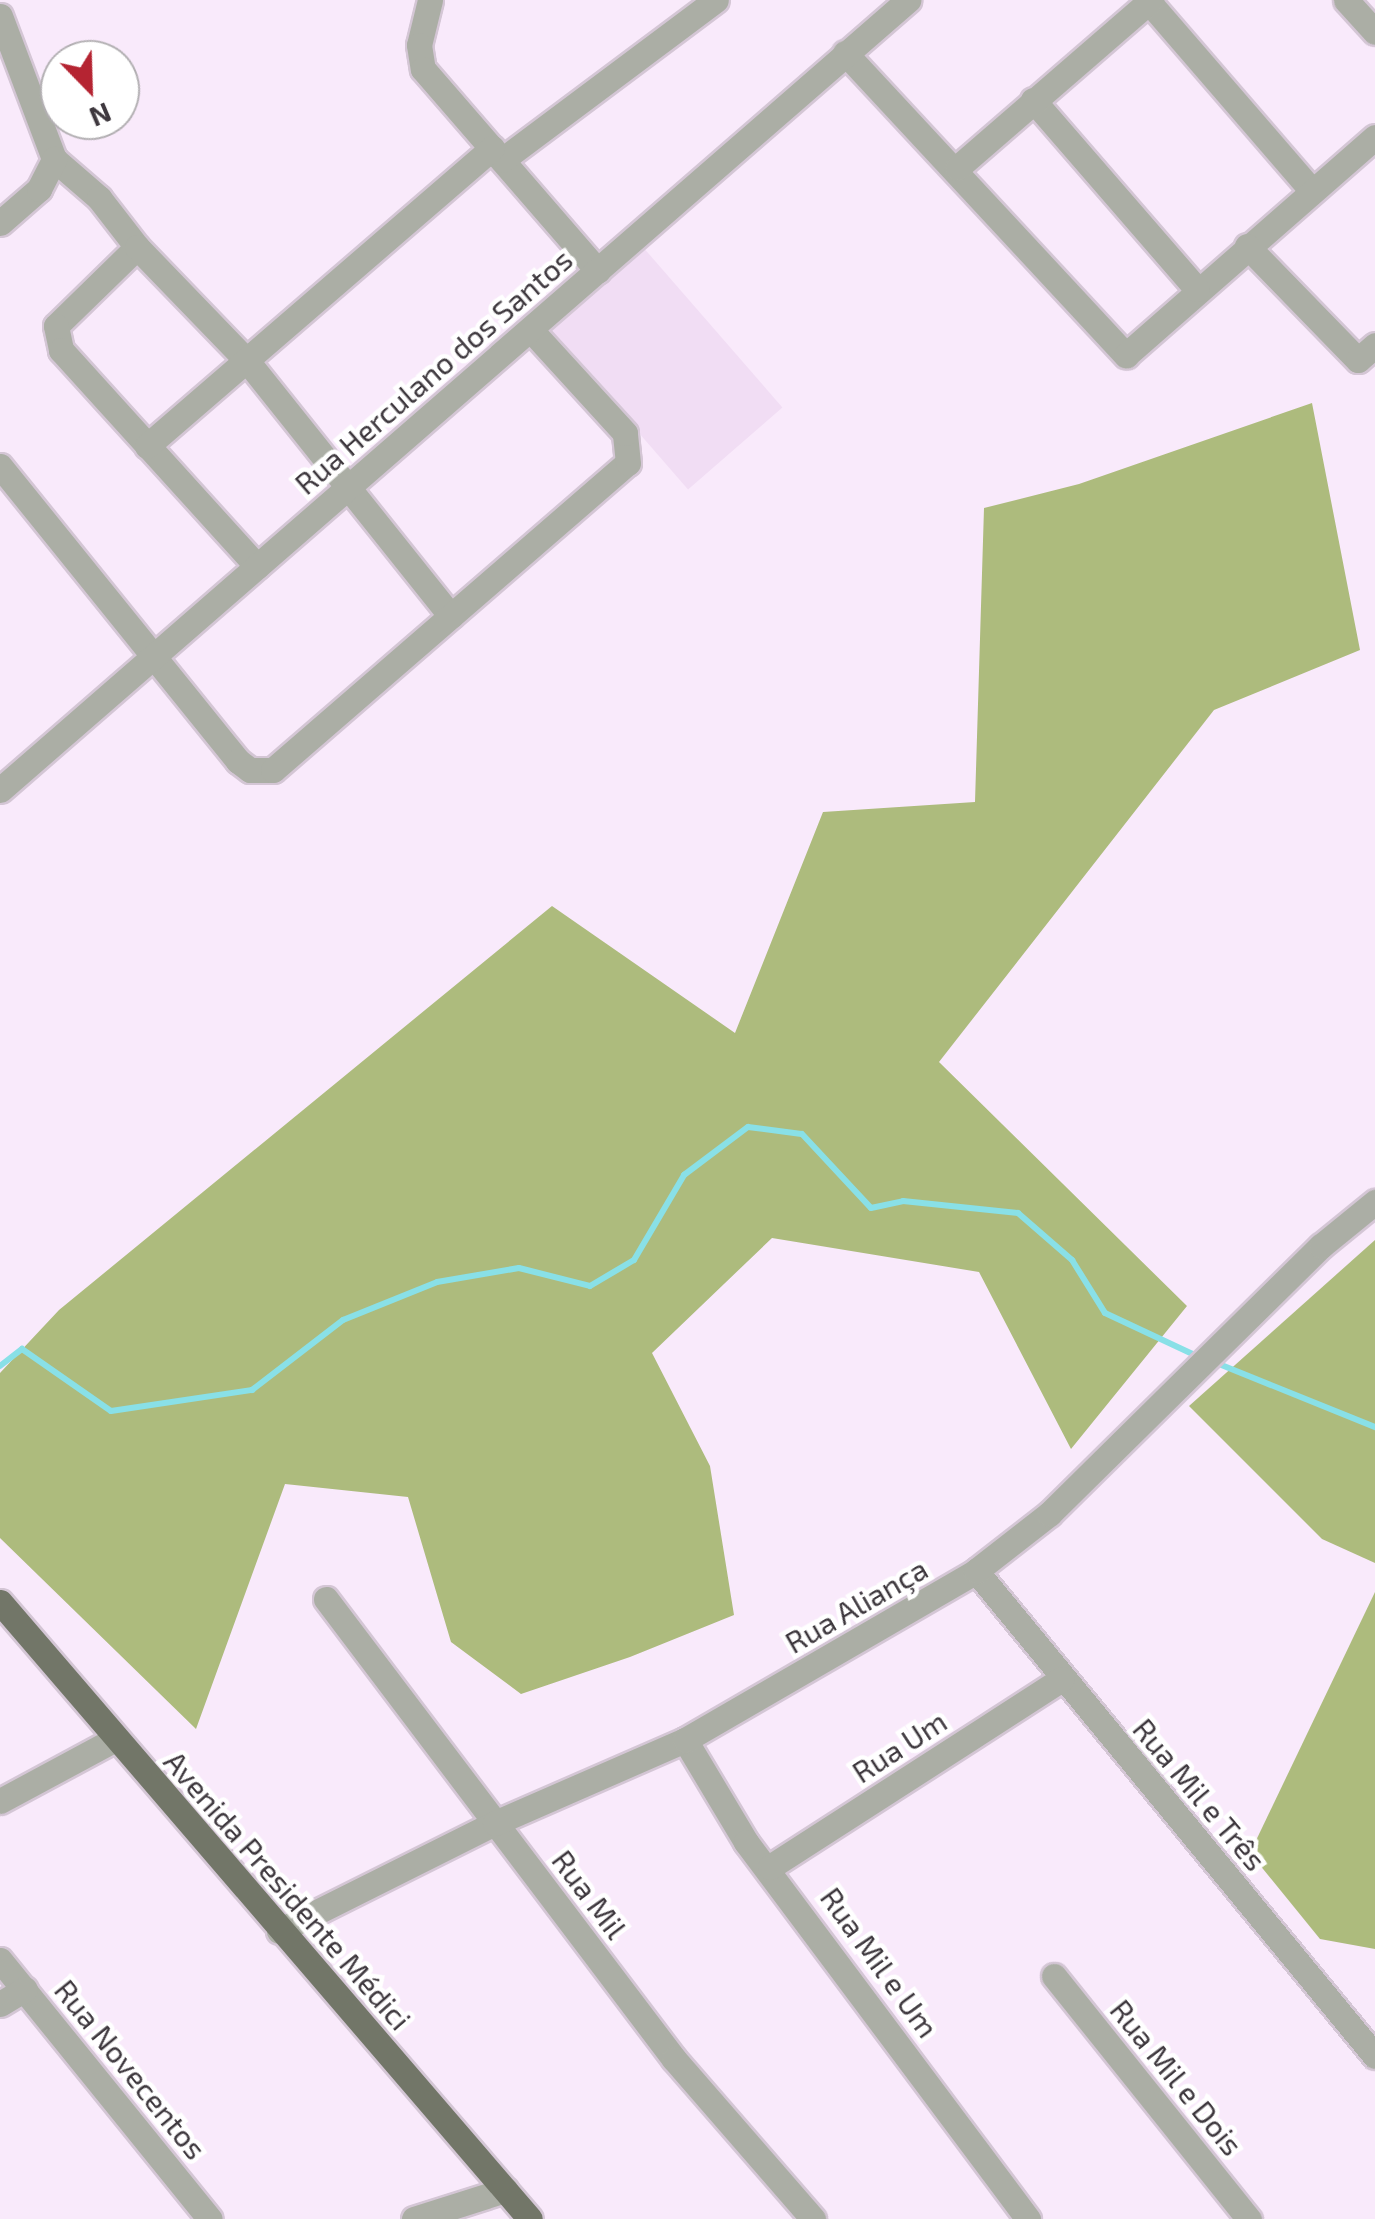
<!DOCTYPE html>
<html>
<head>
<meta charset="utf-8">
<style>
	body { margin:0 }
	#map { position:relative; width:1375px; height:2219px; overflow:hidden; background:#f9eafb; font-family:"Exo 2",sans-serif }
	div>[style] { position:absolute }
	.built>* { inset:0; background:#f1ddf4; transform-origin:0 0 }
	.forest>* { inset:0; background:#adbb7d }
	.stream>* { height:6px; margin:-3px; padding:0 3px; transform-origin:3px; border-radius:3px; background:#89e0e7 }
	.roads { filter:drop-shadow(2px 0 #d4c6d5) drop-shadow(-2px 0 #d4c6d5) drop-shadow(0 2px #d4c6d5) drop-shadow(0 -2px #d4c6d5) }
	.minor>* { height:25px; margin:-12.5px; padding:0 12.5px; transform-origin:12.5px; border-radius:12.5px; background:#abaea5 }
	.major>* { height:25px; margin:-12.5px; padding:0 12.5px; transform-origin:12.5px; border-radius:12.5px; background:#727668 }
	span { translate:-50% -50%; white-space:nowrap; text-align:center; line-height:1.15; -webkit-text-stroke:9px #fff; paint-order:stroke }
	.street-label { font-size:30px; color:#3e383e }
	.north { position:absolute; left:40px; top:40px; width:100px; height:100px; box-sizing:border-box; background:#fff; border:2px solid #b2afb2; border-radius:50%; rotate:157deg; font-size:28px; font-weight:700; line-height:40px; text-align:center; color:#3e383e }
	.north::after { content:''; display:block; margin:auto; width:35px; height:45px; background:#b52432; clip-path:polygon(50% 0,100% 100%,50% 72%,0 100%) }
</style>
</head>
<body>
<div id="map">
	<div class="built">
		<i style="left:642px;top:246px;width:214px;height:125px;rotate:49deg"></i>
	</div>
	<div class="forest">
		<i style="clip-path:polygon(1312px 403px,1360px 650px,1214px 710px,939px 1062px,1187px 1306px,1071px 1449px,979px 1272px,772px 1238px,652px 1353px,710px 1466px,734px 1615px,630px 1657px,521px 1694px,451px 1642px,408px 1497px,285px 1484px,196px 1729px,0 1538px,0 1373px,59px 1310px,552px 906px,735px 1033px,823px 812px,975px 802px,984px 508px,1079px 484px)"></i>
		<i style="clip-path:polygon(1375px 1240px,1375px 1563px,1322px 1539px,1189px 1406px)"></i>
		<i style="clip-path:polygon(1375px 1592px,1375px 1949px,1320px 1939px,1250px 1853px)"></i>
	</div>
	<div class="stream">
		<i style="left:1214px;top:1362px;width:174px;rotate:22deg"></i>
		<i style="left:0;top:1366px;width:28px;rotate:-38deg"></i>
		<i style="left:22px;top:1349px;width:108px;rotate:34.9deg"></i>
		<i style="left:111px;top:1411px;width:143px;rotate:-8.5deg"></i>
		<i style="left:252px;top:1390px;width:115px;rotate:-37.6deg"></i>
		<i style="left:343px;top:1320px;width:101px;rotate:-22deg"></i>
		<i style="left:437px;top:1282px;width:83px;rotate:-9.7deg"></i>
		<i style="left:519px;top:1268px;width:73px;rotate:14.2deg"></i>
		<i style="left:590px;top:1286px;width:51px;rotate:-30.6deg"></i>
		<i style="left:634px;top:1260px;width:99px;rotate:-59.5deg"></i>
		<i style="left:684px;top:1175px;width:80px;rotate:-36.9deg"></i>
		<i style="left:748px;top:1127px;width:54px;rotate:7.4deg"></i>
		<i style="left:802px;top:1134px;width:101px;rotate:47deg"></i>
		<i style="left:871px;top:1208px;width:33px;rotate:-12deg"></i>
		<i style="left:903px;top:1201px;width:116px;rotate:6deg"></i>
		<i style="left:1018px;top:1213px;width:72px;rotate:41deg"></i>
		<i style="left:1072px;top:1260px;width:62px;rotate:58.1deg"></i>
		<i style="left:1105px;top:1313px;width:102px;rotate:25.1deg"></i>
	</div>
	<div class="roads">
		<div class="minor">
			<i style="left:430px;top:0;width:46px;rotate:103.7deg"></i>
			<i style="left:419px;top:45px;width:24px;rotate:81deg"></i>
			<i style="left:423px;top:69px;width:267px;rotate:49.1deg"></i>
			<i style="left:1346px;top:0;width:43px;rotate:47.8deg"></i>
			<i style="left:1149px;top:2px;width:250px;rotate:49.2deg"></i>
			<i style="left:0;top:16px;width:153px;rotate:69.3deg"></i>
			<i style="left:54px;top:159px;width:60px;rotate:40.9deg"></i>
			<i style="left:99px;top:198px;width:62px;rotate:52.2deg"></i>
			<i style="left:137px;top:247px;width:113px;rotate:135.7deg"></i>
			<i style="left:56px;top:326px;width:25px;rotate:78deg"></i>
			<i style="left:61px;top:350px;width:292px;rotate:47.8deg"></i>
			<i style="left:845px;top:53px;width:413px;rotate:47.1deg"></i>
			<i style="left:1126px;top:355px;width:331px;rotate:-41.2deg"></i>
			<i style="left:1033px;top:100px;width:250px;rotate:49.1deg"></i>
			<i style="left:502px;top:160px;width:267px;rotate:-36.8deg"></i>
			<i style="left:957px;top:168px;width:257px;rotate:-40.9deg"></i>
			<i style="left:0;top:223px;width:52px;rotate:-41.1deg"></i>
			<i style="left:39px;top:189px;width:34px;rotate:-63deg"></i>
			<i style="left:1247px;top:246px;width:159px;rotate:45.8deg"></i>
			<i style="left:1358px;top:360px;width:23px;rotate:-41deg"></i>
			<i style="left:137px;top:247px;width:160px;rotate:46deg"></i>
			<i style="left:248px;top:362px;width:325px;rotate:51.4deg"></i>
			<i style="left:147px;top:446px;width:456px;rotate:-40.8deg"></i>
			<i style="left:0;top:466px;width:379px;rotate:51.1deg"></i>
			<i style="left:238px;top:761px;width:15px;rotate:37deg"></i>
			<i style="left:250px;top:770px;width:23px"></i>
			<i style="left:273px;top:770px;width:469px;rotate:-40.9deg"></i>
			<i style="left:628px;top:463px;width:30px;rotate:-96deg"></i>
			<i style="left:625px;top:433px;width:139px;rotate:-132.4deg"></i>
			<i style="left:0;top:790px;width:1204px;rotate:-41.02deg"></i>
			<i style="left:976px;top:1571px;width:628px;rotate:50.56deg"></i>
			<i style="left:326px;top:1599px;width:577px;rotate:52.89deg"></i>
			<i style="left:674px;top:2059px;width:212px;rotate:49deg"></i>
			<i style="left:685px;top:1740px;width:119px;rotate:59.1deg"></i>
			<i style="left:746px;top:1842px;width:471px;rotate:53.2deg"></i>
			<i style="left:0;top:1801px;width:131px;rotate:-28.3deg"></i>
			<i style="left:770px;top:1867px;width:347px;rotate:-32.8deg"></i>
			<i style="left:279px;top:1931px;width:241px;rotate:-26.6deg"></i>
			<i style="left:495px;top:1823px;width:207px;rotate:-23.6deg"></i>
			<i style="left:685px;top:1740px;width:337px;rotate:-30.1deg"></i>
			<i style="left:976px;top:1571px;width:93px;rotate:-38deg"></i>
			<i style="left:1049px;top:1514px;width:382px;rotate:-44.6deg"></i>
			<i style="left:1321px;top:1246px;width:70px;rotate:-39.2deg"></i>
			<i style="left:0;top:1960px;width:333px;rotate:51deg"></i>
			<i style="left:1054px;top:1976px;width:312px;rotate:51.3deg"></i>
			<i style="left:0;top:2004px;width:29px;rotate:-31deg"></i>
			<i style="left:414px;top:2219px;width:96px;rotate:-17.7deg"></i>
		</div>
		<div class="major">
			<i style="left:0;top:1602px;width:813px;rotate:49.34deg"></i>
		</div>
	</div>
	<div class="street-label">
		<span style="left:433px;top:371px;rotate:-41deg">Rua Herculano dos Santos</span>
		<span style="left:856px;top:1605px;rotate:-30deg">Rua Aliança</span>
		<span style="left:899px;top:1746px;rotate:-33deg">Rua Um</span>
		<span style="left:1200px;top:1794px;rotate:50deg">Rua Mil e Três</span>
		<span style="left:288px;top:1890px;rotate:49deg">Avenida Presidente Médici</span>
		<span style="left:590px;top:1894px;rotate:53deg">Rua Mil</span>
		<span style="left:880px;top:1962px;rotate:54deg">Rua Mil e Um</span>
		<span style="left:131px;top:2069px;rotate:51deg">Rua Novecentos</span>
		<span style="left:1177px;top:2077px;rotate:51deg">Rua Mil e Dois</span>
	</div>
	<div class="north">N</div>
</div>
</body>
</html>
